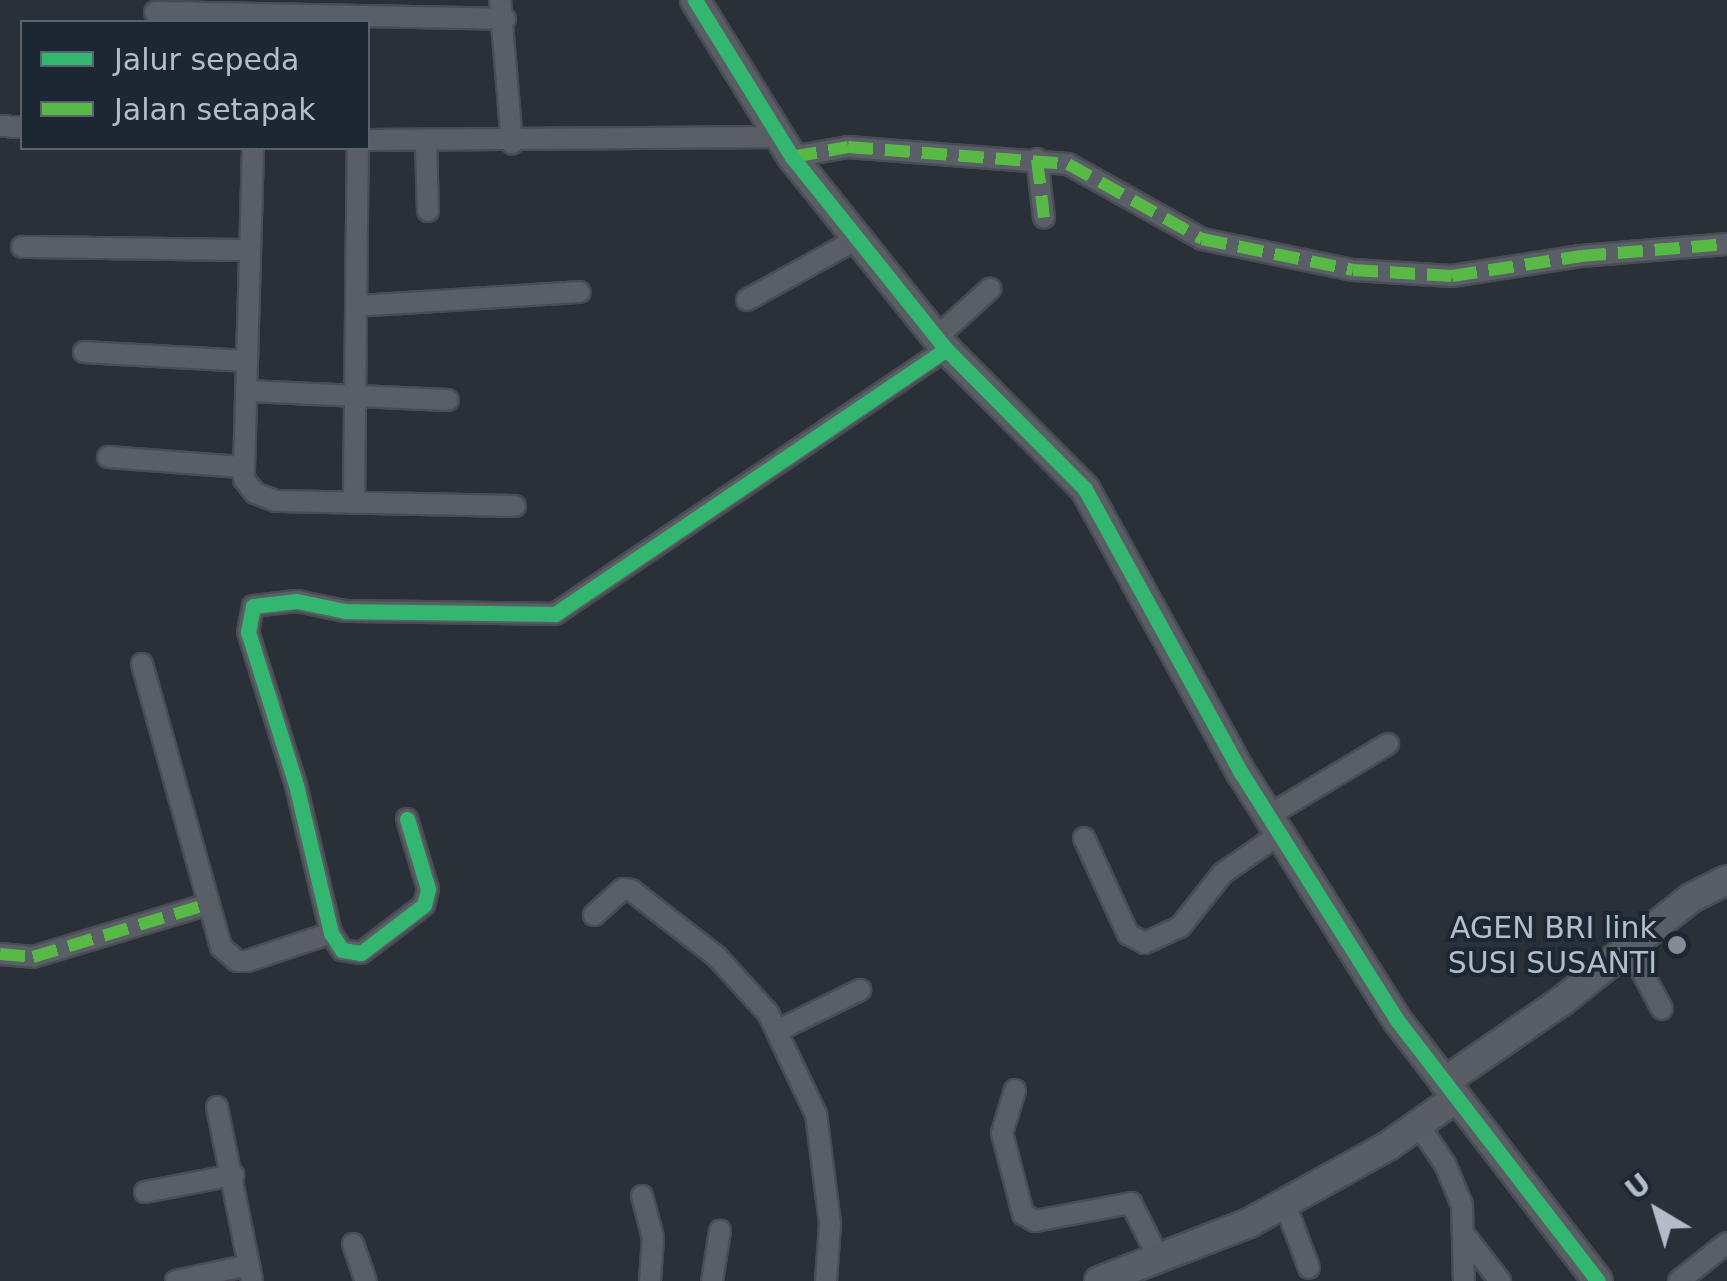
<!DOCTYPE html>
<html>
<head>
<meta charset="utf-8">
<style>
	body { margin:0 }
	#map { position:relative; width:1727px; height:1281px; overflow:hidden; background:#2a3038; font-family:"DejaVu Sans",sans-serif }
	div>[style] { position:absolute }
	.roads { filter:drop-shadow(2px 0 #484c53) drop-shadow(-2px 0 #484c53) drop-shadow(0 2px #484c53) drop-shadow(0 -2px #484c53) }
	.street>* { height:20px; margin:-10px; padding:0 10px; transform-origin:10px; border-radius:10px; background:#5a5e66 }
	.secondary>* { height:28px; margin:-14px; padding:0 14px; transform-origin:14px; border-radius:14px; background:#595d64 }
	.quiet>* { height:12px; margin-top:-6px; transform-origin:0; background:repeating-linear-gradient(90deg,#58b947 0 25px,transparent 0 37px) }
	.cycleway>* { height:15px; margin:-7.5px; padding:0 7.5px; transform-origin:7.5px; border-radius:7.5px; background:#33b770 }
	.dots>* { width:28px; height:28px; translate:-50% -50%; box-sizing:border-box; border:5px solid #1d2633; border-radius:50% }
	span { translate:-50% -50%; white-space:nowrap; text-align:center; line-height:1.15; -webkit-text-stroke:8px #1d2633; paint-order:stroke }
	.poi-label { font-size:30px; color:#b4bcc9 }
	.right { translate:-100% -50%; text-align:right }
	.legend { position:absolute; left:20px; top:20px; width:350px; height:130px; box-sizing:border-box; background:#1d2633; border:2px solid #59626f; margin:0; padding:12px 18px; list-style:none; font-size:30px; color:#b4bcc9 }
	.legend li { display:flex; align-items:center; gap:20px; height:50px }
	.legend b { width:50px; border:2px solid #59626f }
	.north { position:absolute; left:1607px; top:1161px; width:100px; height:100px; -webkit-text-stroke:8px #1d2633; paint-order:stroke; rotate:322deg; font-size:28px; font-weight:700; line-height:40px; text-align:center; color:#b4bcc9 }
	.north::after { content:''; display:block; margin:auto; width:35px; height:45px; background:#b4bcc9; clip-path:polygon(50% 0,100% 100%,50% 72%,0 100%) }
</style>
</head>
<body>
<div id="map">
	<div class="roads">
		<div class="street">
			<i style="left:500px;top:0;width:144px;rotate:85.2deg"></i>
			<i style="left:155px;top:12px;width:350px;rotate:1.1deg"></i>
			<i style="left:0;top:126px;width:22px;rotate:3deg"></i>
			<i style="left:368px;top:140px;width:412px;rotate:-0.4deg"></i>
			<i style="left:426px;top:141px;width:70px;rotate:88.4deg"></i>
			<i style="left:253px;top:148px;width:331px;rotate:91.6deg"></i>
			<i style="left:244px;top:479px;width:18px;rotate:52deg"></i>
			<i style="left:255px;top:493px;width:22px;rotate:21deg"></i>
			<i style="left:276px;top:501px;width:239px;rotate:1.2deg"></i>
			<i style="left:792px;top:157px;width:57px;rotate:-10.1deg"></i>
			<i style="left:848px;top:147px;width:221px;rotate:4.4deg"></i>
			<i style="left:1068px;top:164px;width:154px;rotate:29.2deg"></i>
			<i style="left:1202px;top:239px;width:154px;rotate:11.6deg"></i>
			<i style="left:1353px;top:270px;width:99px;rotate:3.5deg"></i>
			<i style="left:1452px;top:276px;width:131px;rotate:-8.8deg"></i>
			<i style="left:1581px;top:256px;width:146px;rotate:-4.7deg"></i>
			<i style="left:1037px;top:159px;width:59px;rotate:83.2deg"></i>
			<i style="left:22px;top:247px;width:226px;rotate:0.8deg"></i>
			<i style="left:747px;top:300px;width:126px;rotate:-29deg"></i>
			<i style="left:357px;top:306px;width:223px;rotate:-3.6deg"></i>
			<i style="left:937px;top:337px;width:72px;rotate:-42.2deg"></i>
			<i style="left:84px;top:352px;width:162px;rotate:3.2deg"></i>
			<i style="left:247px;top:391px;width:201px;rotate:2.6deg"></i>
			<i style="left:108px;top:457px;width:133px;rotate:4.3deg"></i>
			<i style="left:354px;top:503px;width:355px;rotate:-89.4deg"></i>
			<i style="left:142px;top:664px;width:294px;rotate:74.4deg"></i>
			<i style="left:221px;top:947px;width:21px;rotate:41deg"></i>
			<i style="left:237px;top:961px;width:10px"></i>
			<i style="left:247px;top:961px;width:89px;rotate:-18.4deg"></i>
			<i style="left:1268px;top:816px;width:140px;rotate:-31deg"></i>
			<i style="left:407px;top:819px;width:73px;rotate:73.3deg"></i>
			<i style="left:428px;top:889px;width:16px;rotate:104deg"></i>
			<i style="left:424px;top:905px;width:79px;rotate:142.7deg"></i>
			<i style="left:361px;top:953px;width:19px;rotate:-171deg"></i>
			<i style="left:342px;top:950px;width:20px;rotate:-123deg"></i>
			<i style="left:331px;top:933px;width:152px;rotate:-103.3deg"></i>
			<i style="left:296px;top:785px;width:160px;rotate:-107.4deg"></i>
			<i style="left:248px;top:632px;width:26px;rotate:-79deg"></i>
			<i style="left:253px;top:606px;width:44px;rotate:-6.5deg"></i>
			<i style="left:297px;top:601px;width:49px;rotate:11.8deg"></i>
			<i style="left:345px;top:611px;width:210px;rotate:0.8deg"></i>
			<i style="left:555px;top:614px;width:472px;rotate:-34.1deg"></i>
			<i style="left:1084px;top:838px;width:106px;rotate:65.4deg"></i>
			<i style="left:1128px;top:934px;width:19px;rotate:28deg"></i>
			<i style="left:1145px;top:943px;width:38px;rotate:-25deg"></i>
			<i style="left:1180px;top:927px;width:69px;rotate:-51.5deg"></i>
			<i style="left:1223px;top:873px;width:69px;rotate:-34.4deg"></i>
			<i style="left:594px;top:915px;width:39px;rotate:-42deg"></i>
			<i style="left:623px;top:889px;width:8px;rotate:7deg"></i>
			<i style="left:631px;top:890px;width:109px;rotate:37.9deg"></i>
			<i style="left:717px;top:957px;width:76px;rotate:47.7deg"></i>
			<i style="left:768px;top:1013px;width:112px;rotate:64.6deg"></i>
			<i style="left:816px;top:1114px;width:111px;rotate:82.7deg"></i>
			<i style="left:830px;top:1224px;width:57px;rotate:94deg"></i>
			<i style="left:1629px;top:947px;width:70px;rotate:62deg"></i>
			<i style="left:0;top:954px;width:33px;rotate:5deg"></i>
			<i style="left:33px;top:957px;width:183px;rotate:-16.8deg"></i>
			<i style="left:777px;top:1031px;width:93px;rotate:-26.3deg"></i>
			<i style="left:1015px;top:1090px;width:45px;rotate:106.8deg"></i>
			<i style="left:1002px;top:1133px;width:84px;rotate:75.5deg"></i>
			<i style="left:1023px;top:1214px;width:14px;rotate:30deg"></i>
			<i style="left:1035px;top:1221px;width:98px;rotate:-10.6deg"></i>
			<i style="left:1131px;top:1203px;width:63px;rotate:63.4deg"></i>
			<i style="left:217px;top:1107px;width:177px;rotate:78.6deg"></i>
			<i style="left:1418px;top:1124px;width:48px;rotate:56deg"></i>
			<i style="left:1445px;top:1164px;width:44px;rotate:67.5deg"></i>
			<i style="left:1462px;top:1205px;width:76px;rotate:88.5deg"></i>
			<i style="left:145px;top:1192px;width:90px;rotate:-10.9deg"></i>
			<i style="left:642px;top:1196px;width:43px;rotate:75.3deg"></i>
			<i style="left:653px;top:1238px;width:43px;rotate:94deg"></i>
			<i style="left:1285px;top:1204px;width:68px;rotate:69.4deg"></i>
			<i style="left:1466px;top:1237px;width:56px;rotate:52.3deg"></i>
			<i style="left:353px;top:1244px;width:39px;rotate:71deg"></i>
			<i style="left:176px;top:1281px;width:75px;rotate:-12.4deg"></i>
			<i style="left:712px;top:1281px;width:51px;rotate:-80.9deg"></i>
			<i style="left:1679px;top:1281px;width:61px;rotate:-38.4deg"></i>
		</div>
		<div class="secondary">
			<i style="left:695px;top:0;width:185px;rotate:58.3deg"></i>
			<i style="left:792px;top:157px;width:246px;rotate:51.3deg"></i>
			<i style="left:946px;top:349px;width:197px;rotate:45.2deg"></i>
			<i style="left:1085px;top:489px;width:325px;rotate:61.2deg"></i>
			<i style="left:1242px;top:774px;width:291px;rotate:57.8deg"></i>
			<i style="left:1397px;top:1020px;width:329px;rotate:52.4deg"></i>
			<i style="left:1444px;top:1082px;width:143px;rotate:-34.5deg"></i>
			<i style="left:1562px;top:1001px;width:165px;rotate:-38.6deg"></i>
			<i style="left:1691px;top:898px;width:40px;rotate:-26.6deg"></i>
			<i style="left:1099px;top:1281px;width:161px;rotate:-21.1deg"></i>
			<i style="left:1249px;top:1223px;width:159px;rotate:-29deg"></i>
			<i style="left:1388px;top:1146px;width:83px;rotate:-35.2deg"></i>
		</div>
	</div>
	<div class="quiet">
		<i style="left:792px;top:157px;width:57px;rotate:-10.1deg"></i>
		<i style="left:848px;top:147px;width:221px;rotate:4.4deg"></i>
		<i style="left:1068px;top:164px;width:154px;rotate:29.2deg"></i>
		<i style="left:1202px;top:239px;width:154px;rotate:11.6deg"></i>
		<i style="left:1353px;top:270px;width:99px;rotate:3.5deg"></i>
		<i style="left:1452px;top:276px;width:131px;rotate:-8.8deg"></i>
		<i style="left:1581px;top:256px;width:146px;rotate:-4.7deg"></i>
		<i style="left:1037px;top:159px;width:59px;rotate:83.2deg"></i>
		<i style="left:0;top:954px;width:33px;rotate:5deg"></i>
		<i style="left:33px;top:957px;width:183px;rotate:-16.8deg"></i>
	</div>
	<div class="cycleway">
		<i style="left:695px;top:0;width:185px;rotate:58.3deg"></i>
		<i style="left:792px;top:157px;width:246px;rotate:51.3deg"></i>
		<i style="left:946px;top:349px;width:197px;rotate:45.2deg"></i>
		<i style="left:1085px;top:489px;width:325px;rotate:61.2deg"></i>
		<i style="left:1242px;top:774px;width:291px;rotate:57.8deg"></i>
		<i style="left:1397px;top:1020px;width:329px;rotate:52.4deg"></i>
		<i style="left:407px;top:819px;width:73px;rotate:73.3deg"></i>
		<i style="left:428px;top:889px;width:16px;rotate:104deg"></i>
		<i style="left:424px;top:905px;width:79px;rotate:142.7deg"></i>
		<i style="left:361px;top:953px;width:19px;rotate:-171deg"></i>
		<i style="left:342px;top:950px;width:20px;rotate:-123deg"></i>
		<i style="left:331px;top:933px;width:152px;rotate:-103.3deg"></i>
		<i style="left:296px;top:785px;width:160px;rotate:-107.4deg"></i>
		<i style="left:248px;top:632px;width:26px;rotate:-79deg"></i>
		<i style="left:253px;top:606px;width:44px;rotate:-6.5deg"></i>
		<i style="left:297px;top:601px;width:49px;rotate:11.8deg"></i>
		<i style="left:345px;top:611px;width:210px;rotate:0.8deg"></i>
		<i style="left:555px;top:614px;width:472px;rotate:-34.1deg"></i>
	</div>
	<div class="dots">
		<i style="left:1677px;top:945px;background:#848b96"></i>
	</div>
	<div class="poi-label">
		<span class="right" style="left:1657px;top:945px">AGEN BRI link<br>SUSI SUSANTI</span>
	</div>
	<ul class="legend">
	<li><b style="height:12px;background:#33b770"></b>Jalur sepeda</li>
	<li><b style="height:12px;background:#58b947"></b>Jalan setapak</li>
	</ul>
	<div class="north">U</div>
</div>
</body>
</html>
